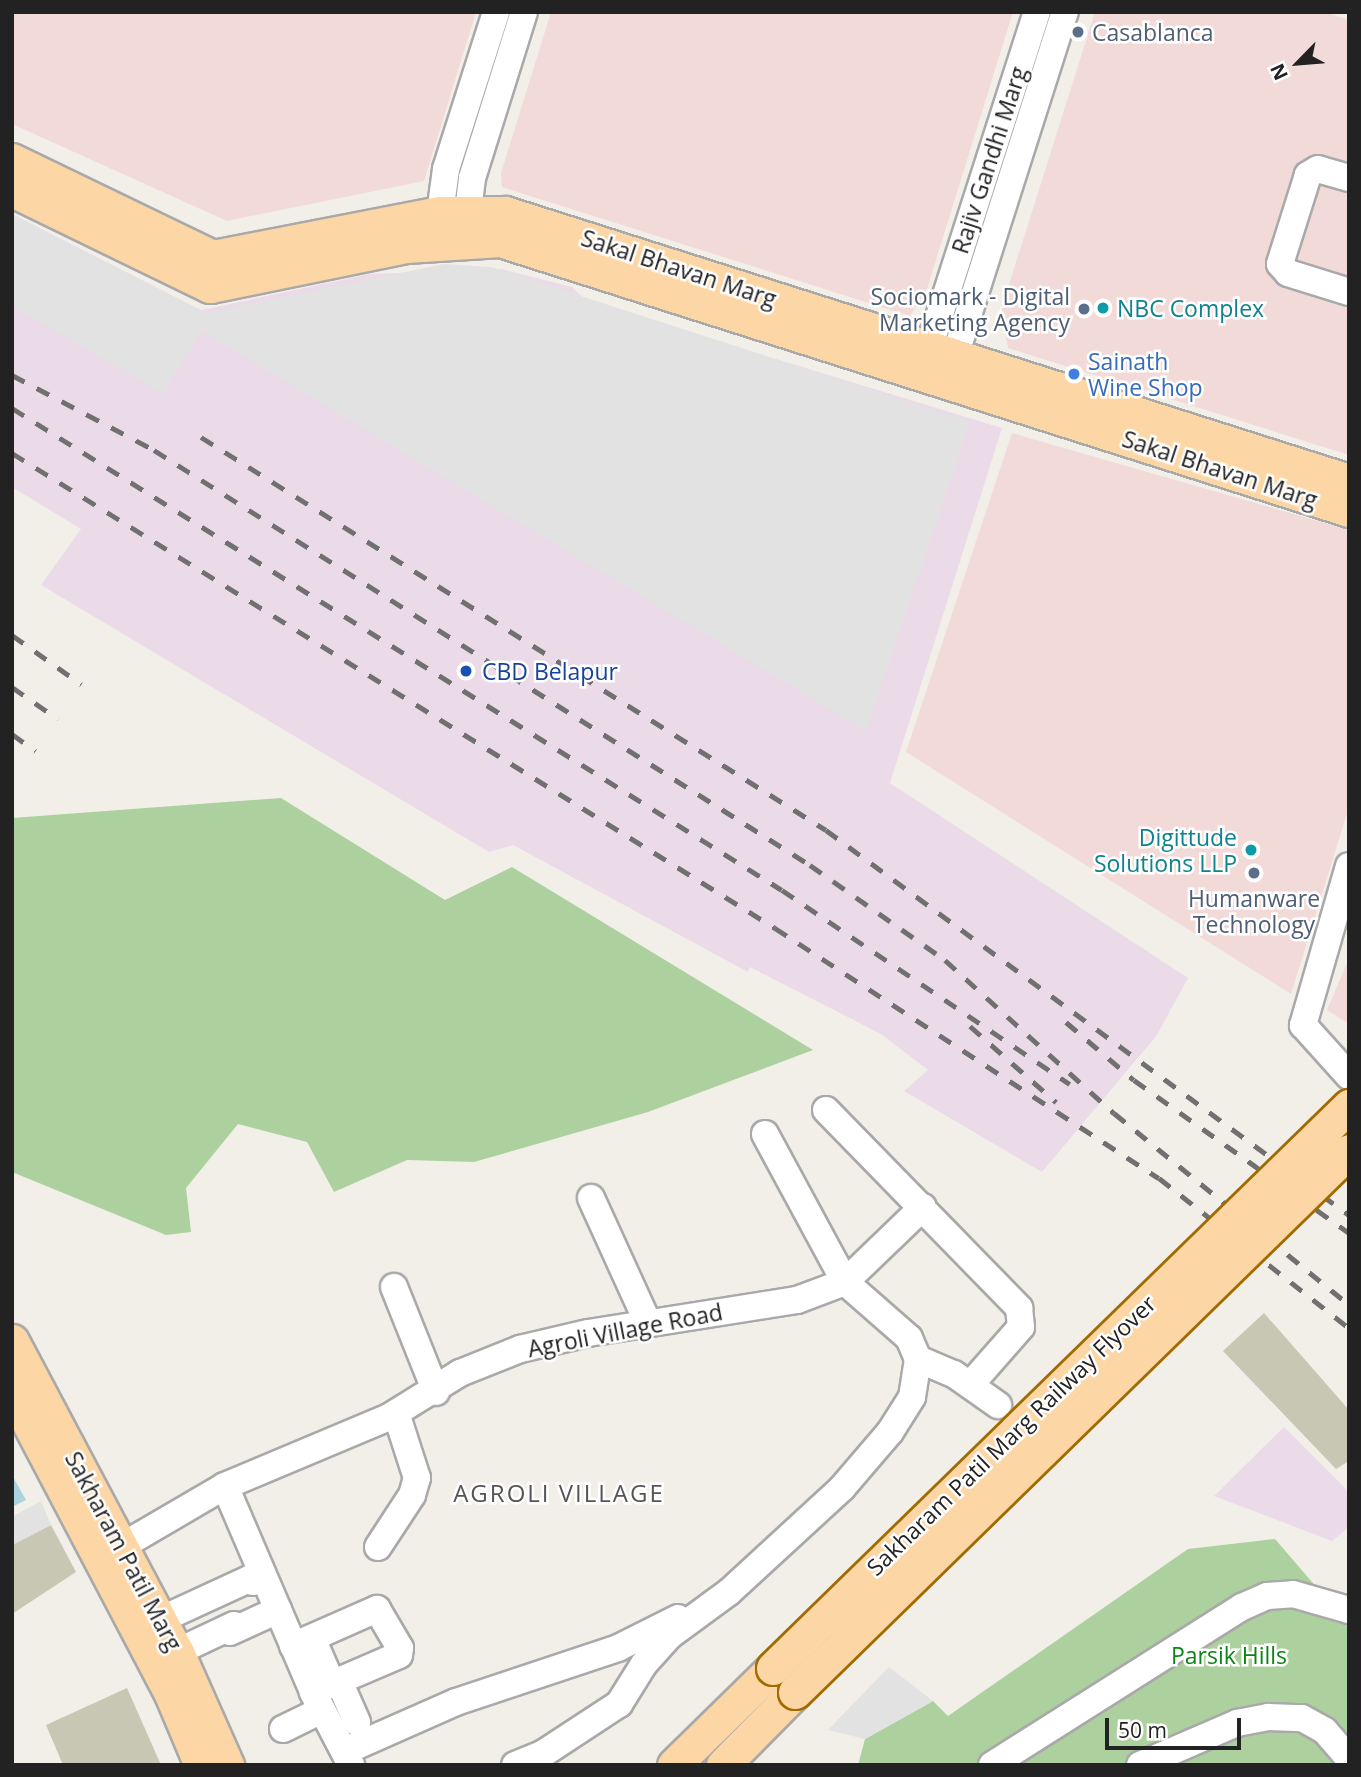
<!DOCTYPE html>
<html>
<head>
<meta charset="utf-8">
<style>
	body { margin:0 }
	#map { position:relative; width:1361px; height:1777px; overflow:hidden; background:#f2efe9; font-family:"Open Sans",sans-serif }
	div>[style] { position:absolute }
	.commercial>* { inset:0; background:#f2dad9 }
	.industrial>* { inset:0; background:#ebdbe8 }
	.construction>* { inset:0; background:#c7c7b4 }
	.forest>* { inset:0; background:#add19e }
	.parking>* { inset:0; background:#e2e2e2 }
	.water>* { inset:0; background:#aad3df }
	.roads { filter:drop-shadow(2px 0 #a9a9a9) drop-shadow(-2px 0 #a9a9a9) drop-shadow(0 2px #a9a9a9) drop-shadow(0 -2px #a9a9a9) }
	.minor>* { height:26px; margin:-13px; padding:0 13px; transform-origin:13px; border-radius:13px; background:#fff }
	.major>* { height:33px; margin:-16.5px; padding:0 16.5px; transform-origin:16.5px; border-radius:16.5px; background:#fcd6a4 }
	.rail>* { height:5px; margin-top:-2.5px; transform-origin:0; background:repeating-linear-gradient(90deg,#707070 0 14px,transparent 0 28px) }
	.bridges { filter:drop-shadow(2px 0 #a06b00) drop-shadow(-2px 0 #a06b00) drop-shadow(0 2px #a06b00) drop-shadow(0 -2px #a06b00) }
	.major-bridge>* { height:33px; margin:-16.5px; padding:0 16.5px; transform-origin:16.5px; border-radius:16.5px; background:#fcd6a4 }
	.dots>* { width:19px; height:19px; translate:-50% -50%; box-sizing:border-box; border:4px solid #fff; border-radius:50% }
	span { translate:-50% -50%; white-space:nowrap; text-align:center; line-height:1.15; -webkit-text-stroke:5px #fff; paint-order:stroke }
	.service-label { font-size:23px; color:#4e5e75 }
	.left { translate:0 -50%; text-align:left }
	.right { translate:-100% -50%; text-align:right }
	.street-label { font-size:23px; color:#222 }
	.culture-label { font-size:23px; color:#0d838f }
	.shop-label { font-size:23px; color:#366cbe }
	.transit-label { font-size:23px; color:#164399 }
	.park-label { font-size:23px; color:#0c8416 }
	.neighbourhood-label { font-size:24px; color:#555; letter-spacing:2px }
	.frame { position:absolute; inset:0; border:14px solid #222; pointer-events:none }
	.north { position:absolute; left:1263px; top:28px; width:70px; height:70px; -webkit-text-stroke:5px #fff; paint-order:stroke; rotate:245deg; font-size:19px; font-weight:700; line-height:28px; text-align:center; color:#222 }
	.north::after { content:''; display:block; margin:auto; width:24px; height:32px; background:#222; clip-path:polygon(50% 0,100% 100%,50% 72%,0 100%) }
	.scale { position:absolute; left:1105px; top:1718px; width:136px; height:32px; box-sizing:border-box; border:4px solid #222; border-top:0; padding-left:9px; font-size:21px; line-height:24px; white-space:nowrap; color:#222; -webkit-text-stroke:5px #fff; paint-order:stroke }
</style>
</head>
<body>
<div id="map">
	<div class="commercial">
		<i style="clip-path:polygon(14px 12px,476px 12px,424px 181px,227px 221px,12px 124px)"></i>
		<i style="clip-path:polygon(551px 12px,1013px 12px,927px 289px,910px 316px,502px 187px,501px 173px)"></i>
		<i style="clip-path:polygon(1095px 12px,1324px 12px,1349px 20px,1349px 455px,1008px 348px,1001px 310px)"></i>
		<i style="clip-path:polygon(1012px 433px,1349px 530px,1349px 807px,1291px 994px,906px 752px)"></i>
		<i style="clip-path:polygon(1349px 958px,1349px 1024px,1327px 1010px)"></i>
	</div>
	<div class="industrial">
		<i style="clip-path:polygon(12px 217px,197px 311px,370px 274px,501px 269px,572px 287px,602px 316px,776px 359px,1002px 428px,890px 783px,1188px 978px,1157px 1035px,1042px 1172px,904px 1091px,928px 1070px,881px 1034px,750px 967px,748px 972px,513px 845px,489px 852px,41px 585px,81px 529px,12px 487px)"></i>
		<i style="clip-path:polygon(1284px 1427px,1349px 1492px,1349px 1527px,1332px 1541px,1214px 1496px)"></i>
	</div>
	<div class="construction">
		<i style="clip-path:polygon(1264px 1313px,1349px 1410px,1349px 1461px,1336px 1469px,1223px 1351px)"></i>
		<i style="clip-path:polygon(51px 1525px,76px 1572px,12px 1614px,12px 1545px)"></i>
		<i style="clip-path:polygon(127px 1688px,161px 1765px,63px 1765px,46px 1725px)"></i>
	</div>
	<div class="forest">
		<i style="clip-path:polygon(281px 798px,445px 900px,512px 867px,813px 1050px,648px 1112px,474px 1162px,407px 1160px,334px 1192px,307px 1142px,238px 1124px,186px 1188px,191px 1232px,166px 1235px,12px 1172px,12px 818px)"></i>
		<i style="clip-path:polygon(1275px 1539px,1349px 1625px,1349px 1765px,858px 1765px,865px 1739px,933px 1701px,948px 1716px,1188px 1549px)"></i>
	</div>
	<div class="parking">
		<i style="clip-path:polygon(12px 214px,207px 313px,444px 264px,491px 267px,970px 422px,866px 731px,202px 331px,163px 393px,12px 306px)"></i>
		<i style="clip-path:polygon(41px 1501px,51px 1525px,12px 1545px,12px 1517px)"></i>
		<i style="clip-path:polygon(889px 1667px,933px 1701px,865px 1739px,828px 1730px)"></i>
	</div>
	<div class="water">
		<i style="clip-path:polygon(12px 1475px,26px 1500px,12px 1507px)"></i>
	</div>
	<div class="roads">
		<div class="minor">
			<i style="left:1349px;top:178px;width:32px;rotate:-164deg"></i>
			<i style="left:1318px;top:169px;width:12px;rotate:149deg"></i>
			<i style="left:1308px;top:175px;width:93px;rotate:107.5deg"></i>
			<i style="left:1280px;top:264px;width:12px;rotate:48deg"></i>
			<i style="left:1288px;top:273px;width:64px;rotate:17.3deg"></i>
			<i style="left:461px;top:228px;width:18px;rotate:-68deg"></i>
			<i style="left:468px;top:211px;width:33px;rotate:-83deg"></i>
			<i style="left:472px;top:178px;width:174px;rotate:-72.6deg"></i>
			<i style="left:450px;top:229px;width:19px;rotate:-122deg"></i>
			<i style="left:440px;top:213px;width:44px;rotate:-82.2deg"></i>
			<i style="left:446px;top:169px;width:165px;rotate:-72.3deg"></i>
			<i style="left:932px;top:365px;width:17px;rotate:-100deg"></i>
			<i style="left:929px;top:348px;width:353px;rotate:-72.2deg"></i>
			<i style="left:943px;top:369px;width:18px;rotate:-47deg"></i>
			<i style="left:955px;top:356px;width:361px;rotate:-72.3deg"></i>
			<i style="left:1349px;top:866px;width:166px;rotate:106.1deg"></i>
			<i style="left:1303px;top:1025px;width:69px;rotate:48deg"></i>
			<i style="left:826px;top:1110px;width:277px;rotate:45.7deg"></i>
			<i style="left:1019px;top:1308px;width:19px;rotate:84deg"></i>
			<i style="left:1021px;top:1327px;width:77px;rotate:131.3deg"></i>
			<i style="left:765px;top:1134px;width:168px;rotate:61.6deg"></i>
			<i style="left:845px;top:1282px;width:108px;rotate:-43.9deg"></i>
			<i style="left:591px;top:1198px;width:137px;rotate:65.5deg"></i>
			<i style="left:394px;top:1287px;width:113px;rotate:68.2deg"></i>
			<i style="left:225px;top:1486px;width:231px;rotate:66.8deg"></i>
			<i style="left:316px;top:1698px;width:76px;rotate:62.4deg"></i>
			<i style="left:378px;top:1547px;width:62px;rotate:-56.8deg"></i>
			<i style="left:412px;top:1495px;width:18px;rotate:-74deg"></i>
			<i style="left:417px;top:1478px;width:68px;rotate:-107.9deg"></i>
			<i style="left:105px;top:1556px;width:139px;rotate:-30.3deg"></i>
			<i style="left:225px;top:1486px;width:178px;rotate:-22.8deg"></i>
			<i style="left:389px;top:1417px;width:84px;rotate:-31.8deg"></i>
			<i style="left:460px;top:1373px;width:65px;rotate:-21.8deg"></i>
			<i style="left:520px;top:1349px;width:70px;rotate:-13.2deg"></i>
			<i style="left:588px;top:1333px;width:212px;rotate:-9deg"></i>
			<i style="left:797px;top:1300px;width:51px;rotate:-20.6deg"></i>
			<i style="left:845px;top:1282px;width:85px;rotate:41.2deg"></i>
			<i style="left:909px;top:1338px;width:23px;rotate:67deg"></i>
			<i style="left:918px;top:1359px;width:39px;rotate:23deg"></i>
			<i style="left:954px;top:1374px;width:54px;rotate:35.2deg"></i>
			<i style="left:160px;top:1620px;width:98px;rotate:-24.7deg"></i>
			<i style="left:249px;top:1579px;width:5px;rotate:37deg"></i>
			<i style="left:230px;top:1632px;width:53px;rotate:-24.6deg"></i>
			<i style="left:312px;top:1638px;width:50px;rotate:66.5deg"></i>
			<i style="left:293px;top:1646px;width:92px;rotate:-23.8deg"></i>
			<i style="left:377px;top:1609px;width:45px;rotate:59.5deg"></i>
			<i style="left:400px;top:1648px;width:7px;rotate:98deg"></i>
			<i style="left:399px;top:1655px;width:94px;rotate:156.7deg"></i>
			<i style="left:177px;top:1652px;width:63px;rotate:-25.3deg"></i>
			<i style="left:339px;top:1681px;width:45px;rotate:66.3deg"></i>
			<i style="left:283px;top:1729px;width:43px;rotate:-26deg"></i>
			<i style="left:345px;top:1751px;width:121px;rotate:-23.8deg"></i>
			<i style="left:456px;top:1702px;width:171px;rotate:-18.4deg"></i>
			<i style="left:618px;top:1648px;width:67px;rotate:-26.6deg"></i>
			<i style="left:515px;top:1765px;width:31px;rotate:-22deg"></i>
			<i style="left:544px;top:1753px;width:90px;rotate:-33.2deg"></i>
			<i style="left:619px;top:1704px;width:47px;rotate:-58deg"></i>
			<i style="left:644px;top:1664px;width:38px;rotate:-48deg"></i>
			<i style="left:669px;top:1636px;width:74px;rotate:-36.3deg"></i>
			<i style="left:729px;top:1592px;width:154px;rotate:-42.6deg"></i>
			<i style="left:842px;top:1488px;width:74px;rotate:-49.4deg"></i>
			<i style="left:890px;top:1432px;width:41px;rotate:-57.8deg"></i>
			<i style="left:912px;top:1397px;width:38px;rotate:-81deg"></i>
			<i style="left:992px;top:1765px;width:296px;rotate:-32.3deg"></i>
			<i style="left:1242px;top:1607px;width:27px;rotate:-24deg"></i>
			<i style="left:1267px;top:1596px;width:26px;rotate:-4deg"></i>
			<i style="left:1293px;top:1594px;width:58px;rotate:15.9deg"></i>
			<i style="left:1140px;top:1765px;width:106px;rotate:-23.4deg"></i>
			<i style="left:1237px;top:1723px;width:32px;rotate:-11deg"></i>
			<i style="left:1268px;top:1717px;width:34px;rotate:2deg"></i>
			<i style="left:1302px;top:1718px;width:26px;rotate:29deg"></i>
			<i style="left:1325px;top:1731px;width:37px;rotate:49deg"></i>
		</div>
		<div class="major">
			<i style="left:12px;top:160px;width:223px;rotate:25.8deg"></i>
			<i style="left:213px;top:257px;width:231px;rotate:-11deg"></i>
			<i style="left:440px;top:213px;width:65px"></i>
			<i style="left:505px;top:213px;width:886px;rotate:17.62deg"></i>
			<i style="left:12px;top:190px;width:220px;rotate:25.9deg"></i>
			<i style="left:210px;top:286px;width:201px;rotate:-11.5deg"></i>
			<i style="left:407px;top:246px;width:93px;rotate:-3.7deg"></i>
			<i style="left:500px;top:240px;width:891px;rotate:17.64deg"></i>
			<i style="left:12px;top:1341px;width:352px;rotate:62.1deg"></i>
			<i style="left:177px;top:1652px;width:124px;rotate:66.1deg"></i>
			<i style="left:12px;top:1391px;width:344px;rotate:62.3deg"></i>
			<i style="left:172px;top:1696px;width:75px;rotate:67.2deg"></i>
			<i style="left:674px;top:1765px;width:139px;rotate:-44.4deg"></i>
			<i style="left:723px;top:1765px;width:103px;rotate:-45.4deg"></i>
		</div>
	</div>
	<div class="rail">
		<i style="left:12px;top:375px;width:161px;rotate:27.8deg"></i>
		<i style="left:154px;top:450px;width:776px;rotate:32.32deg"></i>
		<i style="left:810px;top:865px;width:165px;rotate:35.1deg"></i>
		<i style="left:945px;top:960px;width:228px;rotate:42.2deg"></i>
		<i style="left:1114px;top:1113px;width:303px;rotate:39.2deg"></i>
		<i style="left:12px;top:408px;width:908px;rotate:32.05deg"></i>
		<i style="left:782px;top:890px;width:347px;rotate:34deg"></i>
		<i style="left:201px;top:437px;width:738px;rotate:32.16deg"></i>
		<i style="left:826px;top:830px;width:649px;rotate:36.36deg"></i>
		<i style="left:12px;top:453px;width:899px;rotate:31.9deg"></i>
		<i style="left:775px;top:928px;width:458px;rotate:33.1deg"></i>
		<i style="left:1159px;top:1178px;width:242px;rotate:38.3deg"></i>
		<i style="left:12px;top:635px;width:85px;rotate:35.4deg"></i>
		<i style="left:12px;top:687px;width:56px;rotate:34.8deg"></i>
		<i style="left:12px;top:734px;width:29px;rotate:36deg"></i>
		<i style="left:1066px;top:1022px;width:89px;rotate:40.5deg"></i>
		<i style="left:1134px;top:1080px;width:264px;rotate:35.4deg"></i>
		<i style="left:970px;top:1026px;width:115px;rotate:41.5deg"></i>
	</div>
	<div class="bridges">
		<div class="major-bridge">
			<i style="left:773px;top:1668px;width:805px;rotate:-44.3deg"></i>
			<i style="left:795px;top:1692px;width:774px;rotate:-44.32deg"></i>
		</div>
	</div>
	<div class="dots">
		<i style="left:1078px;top:32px;background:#5c6f8a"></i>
		<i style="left:1103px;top:308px;background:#0f9aa8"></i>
		<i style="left:1084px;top:309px;background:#5c6f8a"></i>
		<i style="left:1074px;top:374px;background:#3f7fe0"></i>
		<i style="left:466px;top:671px;background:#1a4fb4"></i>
		<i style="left:1251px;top:850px;background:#0f9aa8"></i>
		<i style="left:1254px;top:873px;background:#5c6f8a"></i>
	</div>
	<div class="service-label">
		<span class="left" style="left:1092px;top:32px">Casablanca</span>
		<span class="right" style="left:1070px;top:309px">Sociomark - Digital<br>Marketing Agency</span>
		<span style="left:1254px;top:911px">Humanware<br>Technology</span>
	</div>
	<div class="street-label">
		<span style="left:989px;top:160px;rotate:-72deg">Rajiv Gandhi Marg</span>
		<span style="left:679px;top:268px;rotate:18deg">Sakal Bhavan Marg</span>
		<span style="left:1220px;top:469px;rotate:18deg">Sakal Bhavan Marg</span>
		<span style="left:625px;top:1330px;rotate:-11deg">Agroli Village Road</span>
		<span style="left:1011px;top:1435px;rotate:-44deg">Sakharam Patil Marg Railway Flyover</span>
		<span style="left:124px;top:1551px;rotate:62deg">Sakharam Patil Marg</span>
	</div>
	<div class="culture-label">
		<span class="left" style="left:1117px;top:308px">NBC Complex</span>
		<span class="right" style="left:1237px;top:850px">Digittude<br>Solutions LLP</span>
	</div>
	<div class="shop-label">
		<span class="left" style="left:1088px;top:374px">Sainath<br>Wine Shop</span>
	</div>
	<div class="transit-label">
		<span class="left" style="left:482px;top:671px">CBD Belapur</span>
	</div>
	<div class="park-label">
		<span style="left:1229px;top:1655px">Parsik Hills</span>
	</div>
	<div class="neighbourhood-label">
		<span style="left:559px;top:1493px">AGROLI VILLAGE</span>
	</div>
	<div class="frame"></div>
	<div class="north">N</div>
	<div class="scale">50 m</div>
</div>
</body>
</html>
